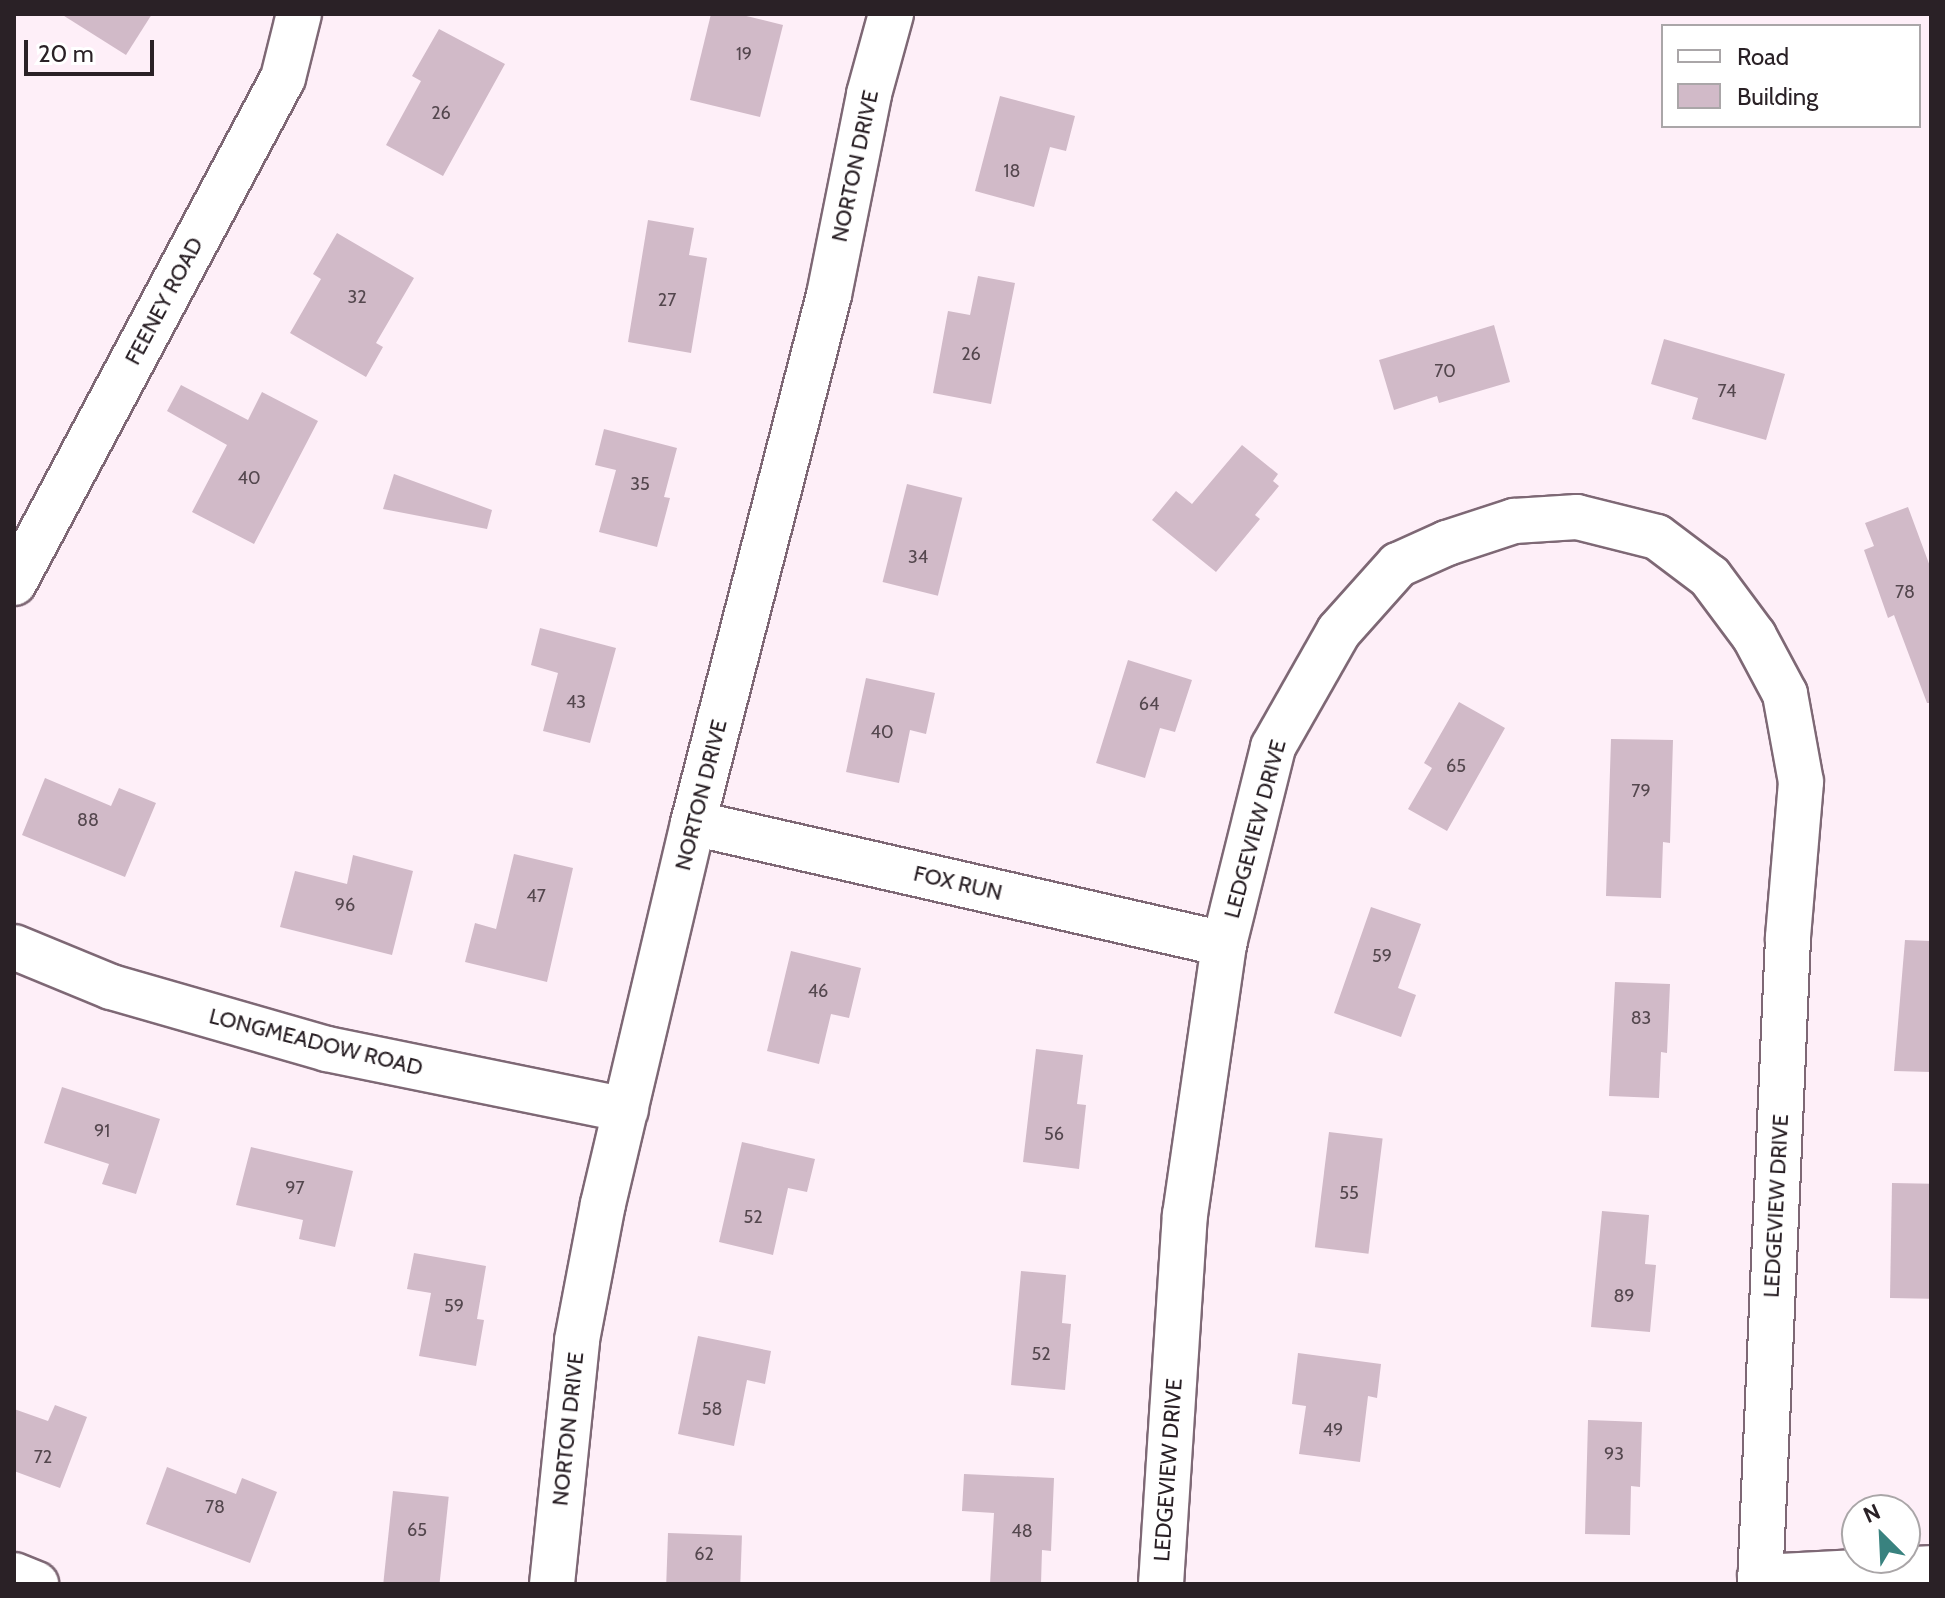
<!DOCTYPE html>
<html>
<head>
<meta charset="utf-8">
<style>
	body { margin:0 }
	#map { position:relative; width:1945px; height:1598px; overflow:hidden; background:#feeff8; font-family:Cabin,sans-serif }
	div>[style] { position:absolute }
	.building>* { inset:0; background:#d1bac8; transform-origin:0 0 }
	.roads { filter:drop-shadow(2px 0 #7e6875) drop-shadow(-2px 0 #7e6875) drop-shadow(0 2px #7e6875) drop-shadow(0 -2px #7e6875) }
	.minor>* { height:44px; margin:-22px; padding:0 22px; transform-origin:22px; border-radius:22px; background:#fff }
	span { translate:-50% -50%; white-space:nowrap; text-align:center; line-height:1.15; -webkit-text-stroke:6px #fff; paint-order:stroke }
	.number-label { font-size:18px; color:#54474e }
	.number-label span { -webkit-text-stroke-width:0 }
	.street-label { font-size:22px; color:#2a2126 }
	.frame { position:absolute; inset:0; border:16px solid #2a2126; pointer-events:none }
	.legend { position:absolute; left:1661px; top:24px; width:260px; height:104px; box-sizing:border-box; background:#fff; border:2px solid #aaa6a8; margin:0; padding:10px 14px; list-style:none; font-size:24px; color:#2a2126 }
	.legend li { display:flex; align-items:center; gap:16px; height:40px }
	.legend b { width:40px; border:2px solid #aaa6a8 }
	.north { position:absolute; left:1841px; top:1494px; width:80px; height:80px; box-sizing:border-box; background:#fff; border:2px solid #aaa6a8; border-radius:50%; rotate:336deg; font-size:22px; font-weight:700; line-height:32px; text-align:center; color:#2a2126 }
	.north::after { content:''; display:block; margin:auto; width:28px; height:36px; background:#39827f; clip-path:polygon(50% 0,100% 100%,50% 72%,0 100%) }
	.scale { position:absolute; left:24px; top:40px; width:130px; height:36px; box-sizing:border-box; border:4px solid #2a2126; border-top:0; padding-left:10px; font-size:24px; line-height:28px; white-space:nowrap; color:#2a2126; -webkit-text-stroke:6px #fff; paint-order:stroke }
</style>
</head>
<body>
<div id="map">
	<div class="building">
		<i style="clip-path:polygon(61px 14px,152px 14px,126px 55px)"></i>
		<i style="clip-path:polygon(711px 14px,738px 14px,783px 25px,760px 117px,690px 100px)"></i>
		<i style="clip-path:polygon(439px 29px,505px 64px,443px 176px,386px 145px,421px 81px,412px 76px)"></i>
		<i style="clip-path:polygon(1000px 96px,1075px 116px,1066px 151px,1050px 147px,1034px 207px,975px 191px)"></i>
		<i style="clip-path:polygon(648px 220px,694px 228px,689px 255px,707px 258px,691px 353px,628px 342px)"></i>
		<i style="clip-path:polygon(337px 233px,414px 278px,376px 343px,383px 347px,366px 377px,290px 333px,321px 279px,313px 274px)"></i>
		<i style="clip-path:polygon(978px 276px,1015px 283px,991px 404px,933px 393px,948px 311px,970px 315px)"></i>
		<i style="clip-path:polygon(1494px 325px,1510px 382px,1439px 403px,1437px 396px,1394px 410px,1379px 360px)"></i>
		<i style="clip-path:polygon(1664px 339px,1785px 374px,1766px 440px,1692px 419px,1698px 398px,1651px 384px)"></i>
		<i style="clip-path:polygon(181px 385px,248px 420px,262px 392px,318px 421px,254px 544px,192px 512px,227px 445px,167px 411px)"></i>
		<i style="clip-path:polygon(604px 429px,677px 448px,664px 497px,670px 498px,657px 547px,599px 532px,616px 470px,595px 465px)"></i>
		<i style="clip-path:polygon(1242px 445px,1278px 474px,1273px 481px,1279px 486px,1255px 515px,1260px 519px,1216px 572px,1152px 520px,1176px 491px,1192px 504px)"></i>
		<i style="clip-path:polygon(394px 474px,492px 510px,487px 529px,383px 509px)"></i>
		<i style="left:907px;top:484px;width:57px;height:101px;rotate:14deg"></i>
		<i style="clip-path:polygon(1908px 507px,1931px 569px,1931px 703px,1927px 703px,1894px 615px,1888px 618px,1864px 550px,1874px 546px,1865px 523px)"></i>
		<i style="clip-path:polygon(540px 628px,616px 648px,590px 743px,543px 731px,558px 673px,531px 665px)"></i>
		<i style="clip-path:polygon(1128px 660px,1192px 680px,1175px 732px,1160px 728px,1145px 778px,1096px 763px)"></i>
		<i style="clip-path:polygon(866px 678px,935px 693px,926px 734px,910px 730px,899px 783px,846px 772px)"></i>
		<i style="clip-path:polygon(1459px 702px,1505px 728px,1447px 831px,1408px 809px,1432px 768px,1424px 763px)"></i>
		<i style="clip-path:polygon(1611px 739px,1673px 740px,1670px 843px,1663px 842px,1661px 898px,1606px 896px)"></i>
		<i style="clip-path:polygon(45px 778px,111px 806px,119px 788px,156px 803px,125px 877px,22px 835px)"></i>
		<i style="clip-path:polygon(514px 854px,573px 868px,547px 982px,465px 962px,475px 923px,496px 929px)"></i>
		<i style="clip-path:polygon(353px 855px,413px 871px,392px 955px,280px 927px,295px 871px,347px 884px)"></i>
		<i style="clip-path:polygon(1371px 907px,1421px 924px,1398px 988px,1416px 995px,1401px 1037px,1334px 1013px)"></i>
		<i style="clip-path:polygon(1905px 940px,1931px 941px,1931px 1072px,1894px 1071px)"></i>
		<i style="clip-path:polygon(791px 951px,861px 968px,849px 1018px,831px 1014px,819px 1064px,767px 1051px)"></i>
		<i style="clip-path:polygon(1615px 982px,1670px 984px,1667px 1053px,1661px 1052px,1659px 1098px,1609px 1096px)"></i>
		<i style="clip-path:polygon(1036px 1049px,1083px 1055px,1077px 1104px,1086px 1105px,1079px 1169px,1023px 1162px)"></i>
		<i style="clip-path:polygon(62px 1087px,160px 1119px,136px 1194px,102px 1184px,109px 1164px,44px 1143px)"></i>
		<i style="left:1329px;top:1132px;width:54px;height:116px;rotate:7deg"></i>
		<i style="clip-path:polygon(742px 1142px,815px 1159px,807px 1192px,788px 1188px,773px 1255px,719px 1242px)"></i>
		<i style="clip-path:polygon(251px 1147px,353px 1171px,335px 1247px,299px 1239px,303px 1220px,236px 1205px)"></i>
		<i style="left:1892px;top:1183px;width:39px;height:115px;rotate:1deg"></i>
		<i style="clip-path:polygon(1602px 1211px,1649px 1215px,1645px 1264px,1656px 1265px,1650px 1332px,1591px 1327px)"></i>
		<i style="clip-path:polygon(414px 1253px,486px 1266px,477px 1319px,484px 1320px,476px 1366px,419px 1356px,431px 1293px,407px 1289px)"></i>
		<i style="clip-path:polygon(1021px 1271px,1066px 1275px,1062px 1323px,1071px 1324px,1065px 1390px,1011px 1385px)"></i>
		<i style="clip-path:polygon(698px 1336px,771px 1351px,765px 1384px,747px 1380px,734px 1446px,678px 1434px)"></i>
		<i style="clip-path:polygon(1298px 1353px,1381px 1364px,1377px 1398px,1368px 1396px,1360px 1462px,1299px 1454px,1306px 1406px,1292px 1404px)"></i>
		<i style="clip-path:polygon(55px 1405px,87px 1417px,60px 1488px,14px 1471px,14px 1409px,48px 1421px)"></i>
		<i style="clip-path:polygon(1588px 1420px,1642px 1422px,1640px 1487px,1631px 1486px,1630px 1535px,1585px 1534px)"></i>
		<i style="clip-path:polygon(167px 1467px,236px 1494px,242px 1478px,277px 1492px,250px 1563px,146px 1524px)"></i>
		<i style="clip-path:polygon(964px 1474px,1054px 1478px,1051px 1551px,1042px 1550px,1041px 1584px,990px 1584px,994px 1513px,962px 1511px)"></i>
		<i style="left:393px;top:1491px;width:56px;height:94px;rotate:6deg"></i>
		<i style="left:668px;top:1533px;width:74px;height:51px;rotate:2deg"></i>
	</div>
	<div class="roads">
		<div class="minor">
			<i style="left:14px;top:583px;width:572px;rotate:-61.96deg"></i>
			<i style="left:283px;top:78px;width:66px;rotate:-76deg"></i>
			<i style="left:693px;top:823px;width:545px;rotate:12.84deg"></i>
			<i style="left:14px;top:947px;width:105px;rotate:22.4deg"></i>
			<i style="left:111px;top:987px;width:225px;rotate:16deg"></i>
			<i style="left:327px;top:1049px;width:305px;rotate:11.5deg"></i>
			<i style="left:14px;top:1575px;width:24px;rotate:22deg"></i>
			<i style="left:1760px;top:1577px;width:171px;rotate:-3deg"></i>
			<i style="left:552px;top:1584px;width:245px;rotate:-84.1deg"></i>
			<i style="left:577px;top:1340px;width:138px;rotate:-79.2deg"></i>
			<i style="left:603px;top:1204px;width:391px;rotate:-76.7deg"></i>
			<i style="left:693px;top:823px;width:545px;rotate:-75.56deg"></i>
			<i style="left:829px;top:295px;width:205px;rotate:-78.7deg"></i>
			<i style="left:869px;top:94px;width:83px;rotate:-74.6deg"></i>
			<i style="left:1161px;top:1584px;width:370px;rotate:-86.3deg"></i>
			<i style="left:1185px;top:1215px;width:274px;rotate:-81.8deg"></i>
			<i style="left:1224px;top:944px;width:203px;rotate:-76deg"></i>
			<i style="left:1273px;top:747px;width:133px;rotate:-60.4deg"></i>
			<i style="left:1339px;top:631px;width:89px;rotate:-48.2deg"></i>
			<i style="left:1398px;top:565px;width:54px;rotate:-24.2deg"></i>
			<i style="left:1447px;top:543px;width:71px;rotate:-18.2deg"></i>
			<i style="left:1514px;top:521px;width:63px;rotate:-3.6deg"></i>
			<i style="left:1577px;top:517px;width:82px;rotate:14deg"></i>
			<i style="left:1657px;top:537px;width:66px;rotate:37deg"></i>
			<i style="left:1710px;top:577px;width:74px;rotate:53.3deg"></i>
			<i style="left:1754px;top:636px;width:66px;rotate:61.9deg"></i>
			<i style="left:1785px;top:694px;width:89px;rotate:79.7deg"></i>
			<i style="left:1801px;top:782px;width:157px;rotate:94.8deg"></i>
			<i style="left:1788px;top:938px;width:647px;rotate:92.48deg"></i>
		</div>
	</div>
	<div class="number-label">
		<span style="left:744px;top:54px">19</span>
		<span style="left:441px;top:113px">26</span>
		<span style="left:1012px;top:171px">18</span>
		<span style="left:357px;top:297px">32</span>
		<span style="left:667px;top:300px">27</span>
		<span style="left:971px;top:354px">26</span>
		<span style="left:1445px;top:371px">70</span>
		<span style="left:1727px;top:391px">74</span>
		<span style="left:249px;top:478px">40</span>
		<span style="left:640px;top:484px">35</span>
		<span style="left:918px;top:557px">34</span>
		<span style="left:1905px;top:592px">78</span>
		<span style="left:576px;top:702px">43</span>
		<span style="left:1149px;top:704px">64</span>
		<span style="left:882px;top:732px">40</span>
		<span style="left:1456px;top:766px">65</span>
		<span style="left:1641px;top:791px">79</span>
		<span style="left:88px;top:820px">88</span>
		<span style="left:536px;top:896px">47</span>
		<span style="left:345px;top:905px">96</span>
		<span style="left:1382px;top:956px">59</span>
		<span style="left:818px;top:991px">46</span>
		<span style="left:1641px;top:1018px">83</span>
		<span style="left:102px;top:1131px">91</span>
		<span style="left:1054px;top:1134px">56</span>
		<span style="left:295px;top:1188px">97</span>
		<span style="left:1349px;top:1193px">55</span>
		<span style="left:753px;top:1217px">52</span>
		<span style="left:1624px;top:1296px">89</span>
		<span style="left:454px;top:1306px">59</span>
		<span style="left:1041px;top:1354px">52</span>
		<span style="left:712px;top:1409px">58</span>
		<span style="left:1333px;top:1430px">49</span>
		<span style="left:1614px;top:1454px">93</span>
		<span style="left:43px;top:1457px">72</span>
		<span style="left:215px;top:1507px">78</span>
		<span style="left:417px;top:1530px">65</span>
		<span style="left:1022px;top:1531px">48</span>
		<span style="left:704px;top:1554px">62</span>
	</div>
	<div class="street-label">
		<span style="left:855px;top:166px;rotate:-78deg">NORTON DRIVE</span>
		<span style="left:164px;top:301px;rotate:-62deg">FEENEY ROAD</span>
		<span style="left:701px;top:795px;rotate:-76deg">NORTON DRIVE</span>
		<span style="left:1255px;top:829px;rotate:-75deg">LEDGEVIEW DRIVE</span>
		<span style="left:958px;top:883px;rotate:13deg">FOX RUN</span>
		<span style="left:316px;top:1042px;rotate:14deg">LONGMEADOW ROAD</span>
		<span style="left:1776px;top:1206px;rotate:-87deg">LEDGEVIEW DRIVE</span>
		<span style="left:568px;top:1429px;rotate:-84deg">NORTON DRIVE</span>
		<span style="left:1168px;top:1470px;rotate:-86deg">LEDGEVIEW DRIVE</span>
	</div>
	<div class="frame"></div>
	<ul class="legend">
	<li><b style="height:10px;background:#fff"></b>Road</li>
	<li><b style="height:22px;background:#d1bac8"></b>Building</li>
	</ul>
	<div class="north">N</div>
	<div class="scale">20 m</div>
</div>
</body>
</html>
